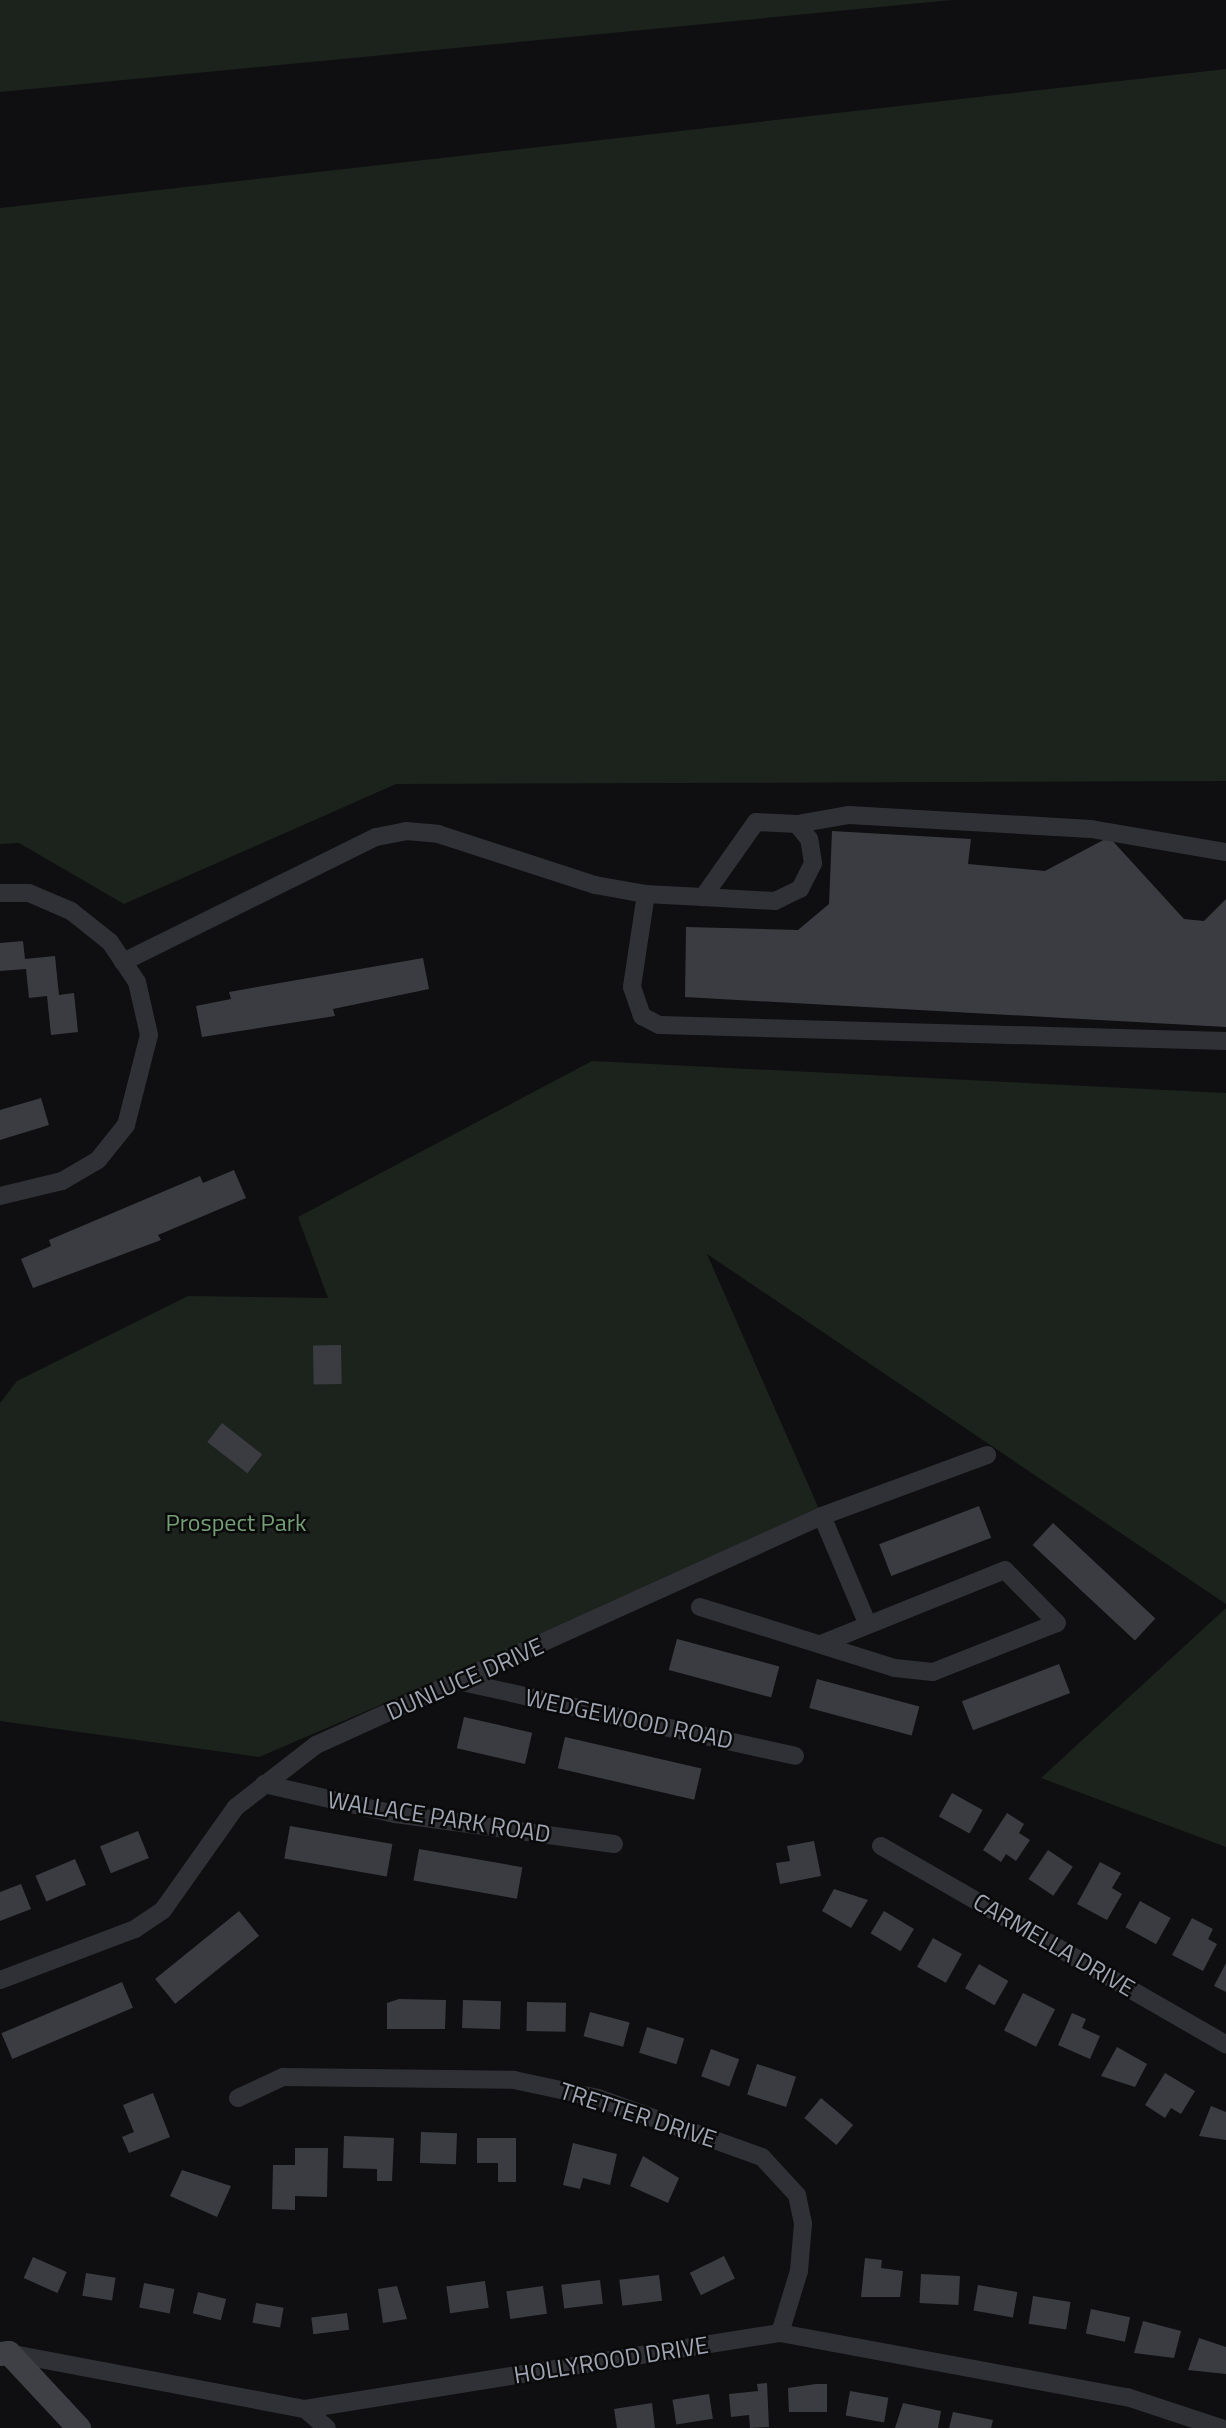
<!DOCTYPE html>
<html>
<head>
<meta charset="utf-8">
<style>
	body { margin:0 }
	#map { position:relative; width:1226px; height:2428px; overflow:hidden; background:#0f0f11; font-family:"Titillium Web",sans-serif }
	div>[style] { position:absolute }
	.green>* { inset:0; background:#1b231c }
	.building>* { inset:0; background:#3b3c41; transform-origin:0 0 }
	.street>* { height:18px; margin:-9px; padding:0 9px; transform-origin:9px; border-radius:9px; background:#303136 }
	.secondary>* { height:24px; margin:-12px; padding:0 12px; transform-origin:12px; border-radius:12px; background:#3e4046 }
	span { translate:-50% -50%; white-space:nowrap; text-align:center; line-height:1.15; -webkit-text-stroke:5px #0a0a0b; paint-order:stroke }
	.park-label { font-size:24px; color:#759f76 }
	.street-label { font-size:24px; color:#9fa5b2 }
</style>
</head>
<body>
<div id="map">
	<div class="green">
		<i style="clip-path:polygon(0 0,952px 0,0 92px)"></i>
		<i style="clip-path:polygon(1226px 69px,1226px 781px,396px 784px,124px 904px,19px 843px,0 844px,0 208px)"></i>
		<i style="clip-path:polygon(592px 1061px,1226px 1093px,1226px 1604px,707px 1254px,822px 1516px,259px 1757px,0 1721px,0 1403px,17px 1381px,188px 1296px,328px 1298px,298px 1217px)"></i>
		<i style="clip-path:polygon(1226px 1608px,1226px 1847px,1041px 1778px)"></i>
	</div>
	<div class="building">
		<i style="clip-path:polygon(832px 831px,971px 839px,968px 864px,1045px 871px,1109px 837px,1184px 919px,1204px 921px,1226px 899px,1226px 1027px,685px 997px,686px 927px,798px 930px,829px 904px)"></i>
		<i style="clip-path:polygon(23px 941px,25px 959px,55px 956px,59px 995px,74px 993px,78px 1032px,51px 1035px,47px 996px,29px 998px,26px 969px,0 971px,0 943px)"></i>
		<i style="clip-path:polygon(423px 958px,429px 989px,333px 1009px,335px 1016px,202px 1037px,196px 1006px,231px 999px,229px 992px)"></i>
		<i style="clip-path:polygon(41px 1098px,49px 1125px,0 1140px,0 1110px)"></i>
		<i style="clip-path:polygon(234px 1170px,246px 1198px,158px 1235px,161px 1240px,33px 1288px,21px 1259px,51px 1246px,49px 1240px,200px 1176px,203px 1183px)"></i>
		<i style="left:341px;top:1345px;width:39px;height:28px;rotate:89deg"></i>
		<i style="left:222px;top:1423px;width:51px;height:24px;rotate:38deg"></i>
		<i style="left:979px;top:1506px;width:34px;height:107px;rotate:69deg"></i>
		<i style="left:1053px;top:1523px;width:140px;height:30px;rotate:43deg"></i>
		<i style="left:677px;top:1639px;width:106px;height:32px;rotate:15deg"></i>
		<i style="left:1059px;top:1664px;width:31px;height:104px;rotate:69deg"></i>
		<i style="left:817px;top:1679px;width:106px;height:30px;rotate:15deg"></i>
		<i style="left:464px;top:1717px;width:70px;height:32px;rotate:13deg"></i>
		<i style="left:565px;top:1737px;width:140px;height:32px;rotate:13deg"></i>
		<i style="left:952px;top:1793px;width:35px;height:27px;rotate:29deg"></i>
		<i style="clip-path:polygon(1007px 1813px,1024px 1824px,1019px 1833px,1030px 1840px,1016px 1861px,1006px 1854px,1001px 1862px,983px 1850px)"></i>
		<i style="left:290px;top:1826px;width:104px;height:33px;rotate:10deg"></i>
		<i style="left:138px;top:1831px;width:29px;height:41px;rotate:68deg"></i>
		<i style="clip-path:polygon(814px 1841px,821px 1876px,780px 1884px,776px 1863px,790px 1861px,787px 1846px)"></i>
		<i style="left:419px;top:1849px;width:105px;height:32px;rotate:10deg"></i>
		<i style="left:1048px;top:1850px;width:30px;height:35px;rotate:34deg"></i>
		<i style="left:75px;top:1859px;width:28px;height:43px;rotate:67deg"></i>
		<i style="clip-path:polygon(1100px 1862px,1121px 1873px,1112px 1888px,1122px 1894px,1107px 1920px,1077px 1904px)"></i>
		<i style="clip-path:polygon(21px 1884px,31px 1909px,0 1921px,0 1892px)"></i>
		<i style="clip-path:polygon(834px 1889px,868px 1900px,851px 1928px,822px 1911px)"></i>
		<i style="left:1140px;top:1901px;width:35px;height:30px;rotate:29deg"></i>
		<i style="left:239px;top:1911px;width:32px;height:108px;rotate:51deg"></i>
		<i style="left:884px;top:1911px;width:35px;height:26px;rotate:31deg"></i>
		<i style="clip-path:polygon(1192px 1918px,1213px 1929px,1208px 1939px,1217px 1944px,1203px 1971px,1172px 1955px)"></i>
		<i style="left:933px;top:1938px;width:33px;height:33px;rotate:29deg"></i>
		<i style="clip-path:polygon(1226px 1963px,1226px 1992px,1214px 1986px)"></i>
		<i style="left:979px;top:1964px;width:34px;height:28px;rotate:30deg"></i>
		<i style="left:122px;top:1982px;width:28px;height:131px;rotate:67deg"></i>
		<i style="left:1023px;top:1993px;width:36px;height:42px;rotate:27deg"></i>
		<i style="clip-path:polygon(399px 1999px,446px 2000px,445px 2029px,387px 2029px,387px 2003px)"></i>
		<i style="left:463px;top:2000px;width:38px;height:28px;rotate:2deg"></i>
		<i style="left:527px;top:2002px;width:39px;height:29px;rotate:1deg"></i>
		<i style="left:590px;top:2012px;width:41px;height:25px;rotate:15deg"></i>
		<i style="clip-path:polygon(1072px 2013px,1086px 2019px,1082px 2028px,1100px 2036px,1090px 2059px,1058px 2045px)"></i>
		<i style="left:647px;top:2027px;width:39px;height:27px;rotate:17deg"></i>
		<i style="clip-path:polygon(1117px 2047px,1147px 2064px,1135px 2087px,1101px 2076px)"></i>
		<i style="left:711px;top:2049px;width:30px;height:29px;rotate:20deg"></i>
		<i style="left:757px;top:2064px;width:41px;height:32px;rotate:18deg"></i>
		<i style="clip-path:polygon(1165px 2073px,1195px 2091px,1181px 2114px,1171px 2108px,1165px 2118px,1145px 2105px)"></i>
		<i style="clip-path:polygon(153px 2093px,170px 2137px,129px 2153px,122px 2137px,134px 2132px,123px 2105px)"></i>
		<i style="left:821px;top:2098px;width:42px;height:26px;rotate:40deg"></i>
		<i style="clip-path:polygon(1211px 2106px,1226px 2112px,1226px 2140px,1199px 2136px)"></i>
		<i style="left:421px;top:2132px;width:36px;height:31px;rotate:2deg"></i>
		<i style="clip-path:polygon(344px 2136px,394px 2138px,392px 2181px,377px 2181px,377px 2169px,343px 2168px)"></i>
		<i style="clip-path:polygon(477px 2138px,516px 2138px,516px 2182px,498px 2182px,498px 2163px,477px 2163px)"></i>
		<i style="clip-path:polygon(573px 2143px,617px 2154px,610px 2185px,583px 2178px,580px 2189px,563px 2185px)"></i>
		<i style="clip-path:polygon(295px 2148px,328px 2148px,327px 2197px,295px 2196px,295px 2210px,272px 2209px,273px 2165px,295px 2165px)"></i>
		<i style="clip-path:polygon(643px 2156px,679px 2178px,668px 2203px,630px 2186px)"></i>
		<i style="clip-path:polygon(182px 2170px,231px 2186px,217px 2217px,170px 2196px)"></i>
		<i style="left:724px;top:2256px;width:25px;height:38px;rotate:64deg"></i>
		<i style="left:33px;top:2257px;width:37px;height:23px;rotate:24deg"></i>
		<i style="clip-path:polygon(865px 2258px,882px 2260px,881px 2268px,903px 2271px,900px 2297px,861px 2297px)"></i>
		<i style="left:86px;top:2273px;width:30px;height:23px;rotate:9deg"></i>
		<i style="left:921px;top:2274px;width:39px;height:29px;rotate:3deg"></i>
		<i style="left:659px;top:2275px;width:26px;height:40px;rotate:83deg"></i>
		<i style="left:600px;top:2280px;width:24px;height:39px;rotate:83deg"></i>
		<i style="left:485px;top:2281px;width:27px;height:39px;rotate:82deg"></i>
		<i style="left:144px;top:2283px;width:31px;height:25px;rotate:11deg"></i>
		<i style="left:978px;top:2285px;width:40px;height:26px;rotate:10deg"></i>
		<i style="clip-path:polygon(397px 2286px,407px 2319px,383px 2323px,378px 2289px)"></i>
		<i style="left:543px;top:2286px;width:28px;height:37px;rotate:82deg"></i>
		<i style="left:198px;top:2292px;width:29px;height:22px;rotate:14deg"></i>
		<i style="left:1033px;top:2296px;width:38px;height:28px;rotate:9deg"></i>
		<i style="left:256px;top:2303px;width:28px;height:20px;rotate:10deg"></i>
		<i style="left:1091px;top:2309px;width:40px;height:25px;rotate:12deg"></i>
		<i style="left:347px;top:2313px;width:17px;height:36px;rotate:83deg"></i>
		<i style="clip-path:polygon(1143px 2321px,1181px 2331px,1174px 2358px,1134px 2353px)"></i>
		<i style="clip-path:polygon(1199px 2338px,1226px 2347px,1226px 2374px,1188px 2370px)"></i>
		<i style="clip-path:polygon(767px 2383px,769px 2427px,750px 2428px,749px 2415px,731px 2417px,729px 2394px,758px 2391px,757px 2384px)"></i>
		<i style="clip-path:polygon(816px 2384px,827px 2384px,827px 2412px,789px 2412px,788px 2388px)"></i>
		<i style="left:850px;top:2391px;width:39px;height:25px;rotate:10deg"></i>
		<i style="left:709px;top:2394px;width:25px;height:37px;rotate:81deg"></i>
		<i style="clip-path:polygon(652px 2403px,655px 2428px,617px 2428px,614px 2409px)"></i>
		<i style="clip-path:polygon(903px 2403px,941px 2411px,938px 2428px,895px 2428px)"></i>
		<i style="clip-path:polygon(953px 2412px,993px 2420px,991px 2428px,949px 2428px)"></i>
	</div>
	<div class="street">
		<i style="left:797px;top:824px;width:53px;rotate:-9.8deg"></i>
		<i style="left:849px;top:815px;width:242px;rotate:3.3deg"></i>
		<i style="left:1091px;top:829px;width:137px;rotate:9.7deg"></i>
		<i style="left:0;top:893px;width:29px"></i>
		<i style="left:29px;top:893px;width:46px;rotate:23.2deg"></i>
		<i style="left:71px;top:911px;width:50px;rotate:38.5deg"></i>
		<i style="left:110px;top:942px;width:48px;rotate:56deg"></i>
		<i style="left:137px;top:982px;width:54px;rotate:77.2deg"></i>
		<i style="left:149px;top:1035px;width:93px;rotate:104.3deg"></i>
		<i style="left:126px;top:1125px;width:45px;rotate:128.7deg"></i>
		<i style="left:98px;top:1160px;width:42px;rotate:149.7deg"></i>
		<i style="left:62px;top:1181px;width:64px;rotate:166.4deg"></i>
		<i style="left:646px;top:894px;width:94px;rotate:98.6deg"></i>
		<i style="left:632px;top:987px;width:31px;rotate:71deg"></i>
		<i style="left:642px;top:1016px;width:19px;rotate:28deg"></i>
		<i style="left:659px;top:1025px;width:567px;rotate:1.62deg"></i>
		<i style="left:123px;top:962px;width:282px;rotate:-26.3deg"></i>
		<i style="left:376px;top:837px;width:31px;rotate:-11deg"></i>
		<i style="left:406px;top:831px;width:32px;rotate:5deg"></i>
		<i style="left:438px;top:834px;width:165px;rotate:18deg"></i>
		<i style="left:595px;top:885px;width:52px;rotate:10deg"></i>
		<i style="left:646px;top:894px;width:18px;rotate:3deg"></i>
		<i style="left:664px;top:895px;width:39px;rotate:3deg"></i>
		<i style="left:703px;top:897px;width:72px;rotate:3.2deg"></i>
		<i style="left:775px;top:901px;width:28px;rotate:-26deg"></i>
		<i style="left:800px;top:889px;width:29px;rotate:-63deg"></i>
		<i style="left:813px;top:863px;width:24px;rotate:-99deg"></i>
		<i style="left:809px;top:839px;width:19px;rotate:-129deg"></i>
		<i style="left:797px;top:824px;width:41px;rotate:-177.2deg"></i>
		<i style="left:756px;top:822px;width:92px;rotate:125.2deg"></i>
		<i style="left:822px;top:1516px;width:118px;rotate:67.1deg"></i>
		<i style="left:700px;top:1607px;width:204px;rotate:17.4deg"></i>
		<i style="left:895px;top:1668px;width:38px;rotate:6deg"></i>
		<i style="left:933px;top:1672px;width:133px;rotate:-21.6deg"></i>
		<i style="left:1057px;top:1623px;width:74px;rotate:-134.5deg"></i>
		<i style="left:1005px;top:1570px;width:198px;rotate:158.1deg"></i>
		<i style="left:462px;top:1682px;width:341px;rotate:12.5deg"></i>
		<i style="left:264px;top:1784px;width:134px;rotate:12.9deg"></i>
		<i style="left:395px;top:1814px;width:221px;rotate:7.8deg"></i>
		<i style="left:881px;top:1846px;width:398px;rotate:29.9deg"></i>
		<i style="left:0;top:1980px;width:144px;rotate:-20.7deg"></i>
		<i style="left:135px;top:1929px;width:34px;rotate:-34deg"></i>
		<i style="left:163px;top:1910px;width:126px;rotate:-54.7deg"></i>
		<i style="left:236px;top:1807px;width:101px;rotate:-37.8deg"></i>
		<i style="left:316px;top:1745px;width:555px;rotate:-24.35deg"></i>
		<i style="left:822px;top:1516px;width:176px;rotate:-20.3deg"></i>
		<i style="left:238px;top:2098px;width:50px;rotate:-25deg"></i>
		<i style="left:283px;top:2077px;width:231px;rotate:0.7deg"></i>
		<i style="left:514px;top:2080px;width:86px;rotate:12.1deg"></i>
		<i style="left:598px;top:2098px;width:174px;rotate:19.8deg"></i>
		<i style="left:762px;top:2157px;width:52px;rotate:47.4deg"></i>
		<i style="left:797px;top:2195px;width:30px;rotate:78deg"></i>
		<i style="left:803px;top:2224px;width:47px;rotate:94.9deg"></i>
		<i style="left:799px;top:2271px;width:65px;rotate:107deg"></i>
		<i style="left:8px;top:2353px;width:302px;rotate:10.7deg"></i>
		<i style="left:305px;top:2409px;width:481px;rotate:-9.1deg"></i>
		<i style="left:780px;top:2333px;width:353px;rotate:10.5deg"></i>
		<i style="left:1127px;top:2397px;width:99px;rotate:18.3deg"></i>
		<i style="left:305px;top:2409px;width:29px;rotate:41deg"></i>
	</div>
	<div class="secondary">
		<i style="left:0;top:2354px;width:9px;rotate:-6deg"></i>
		<i style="left:9px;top:2353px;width:103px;rotate:47deg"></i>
	</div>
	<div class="park-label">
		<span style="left:236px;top:1523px">Prospect Park</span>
	</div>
	<div class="street-label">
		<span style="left:465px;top:1679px;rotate:-24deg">DUNLUCE DRIVE</span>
		<span style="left:629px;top:1719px;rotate:12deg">WEDGEWOOD ROAD</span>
		<span style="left:439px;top:1817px;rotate:9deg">WALLACE PARK ROAD</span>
		<span style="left:1054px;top:1945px;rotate:30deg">CARMELLA DRIVE</span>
		<span style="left:638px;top:2115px;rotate:18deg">TRETTER DRIVE</span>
		<span style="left:611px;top:2360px;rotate:-9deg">HOLLYROOD DRIVE</span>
	</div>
</div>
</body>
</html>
